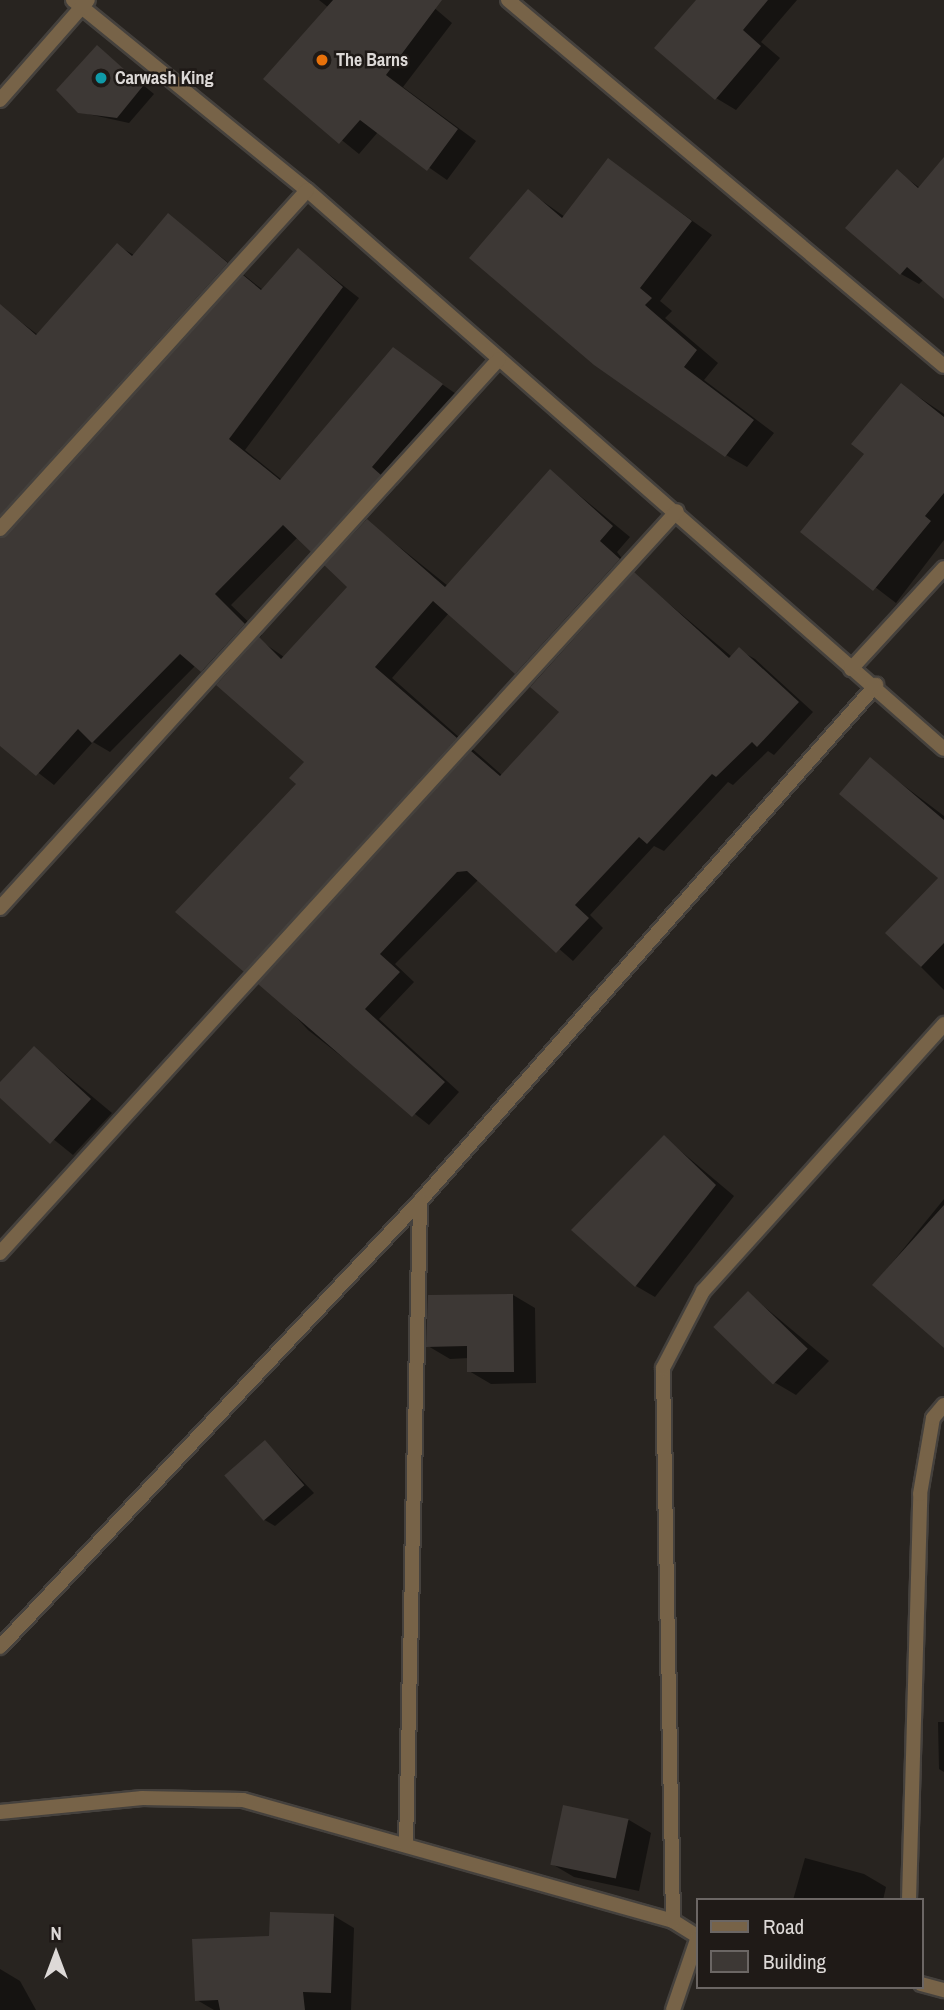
<!DOCTYPE html>
<html>
<head>
<meta charset="utf-8">
<style>
	body { margin:0 }
	#map { position:relative; width:944px; height:2010px; overflow:hidden; background:#282420; font-family:"Archivo Narrow",sans-serif }
	div>[style] { position:absolute }
	.shadow>* { inset:0; background:#0007 }
	.building>* { inset:0; background:#3d3835; transform-origin:0 0 }
	.roads { filter:drop-shadow(2px 0 #45413d) drop-shadow(-2px 0 #45413d) drop-shadow(0 2px #45413d) drop-shadow(0 -2px #45413d) }
	.minor>* { height:14px; margin:-7px; padding:0 7px; transform-origin:7px; border-radius:7px; background:#776348 }
	.tertiary>* { height:14px; margin:-7px; padding:0 7px; transform-origin:7px; border-radius:7px; background:#776348 }
	.dots>* { width:19px; height:19px; translate:-50% -50%; box-sizing:border-box; border:4px solid #1f1a17; border-radius:50% }
	span { translate:-50% -50%; white-space:nowrap; text-align:center; line-height:1.15; -webkit-text-stroke:5px #1f1a17; paint-order:stroke }
	.poi-label { font-size:18px; color:#ddd9d7; font-weight:700 }
	.left { translate:0 -50%; text-align:left }
	.legend { position:absolute; left:696px; top:1898px; width:228px; height:91px; box-sizing:border-box; background:#1f1a17; border:2px solid #6b6664; margin:0; padding:9px 12px; list-style:none; font-size:21px; color:#ddd9d7 }
	.legend li { display:flex; align-items:center; gap:14px; height:35px }
	.legend b { width:35px; border:2px solid #6b6664 }
	.north { position:absolute; left:21px; top:1919px; width:70px; height:70px; -webkit-text-stroke:5px #1f1a17; paint-order:stroke; rotate:0deg; font-size:19px; font-weight:700; line-height:28px; text-align:center; color:#ddd9d7 }
	.north::after { content:''; display:block; margin:auto; width:24px; height:32px; background:#ddd9d7; clip-path:polygon(50% 0,100% 100%,50% 72%,0 100%) }
</style>
</head>
<body>
<div id="map">
	<div class="shadow">
		<i style="clip-path:polygon(319px 0,425px 0,452px 23px,403px 87px,476px 141px,447px 180px,378px 132px,359px 154px,266px 79px,329px 8px)"></i>
		<i style="clip-path:polygon(698px 0,797px 0,761px 42px,780px 58px,736px 110px,716px 98px)"></i>
		<i style="clip-path:polygon(97px 47px,154px 94px,129px 123px,79px 112px)"></i>
		<i style="clip-path:polygon(608px 160px,712px 235px,660px 301px,672px 311px,665px 318px,718px 363px,704px 380px,774px 433px,747px 467px,726px 455px,528px 191px,565px 217px)"></i>
		<i style="clip-path:polygon(897px 171px,944px 206px,944px 296px,924px 279px,919px 284px,901px 274px)"></i>
		<i style="clip-path:polygon(evenodd,168px 215px,263px 290px,298px 250px,359px 298px,245px 450px,282px 480px,393px 350px,459px 396px,388px 478px,397px 486px,366px 520px,448px 586px,550px 471px,630px 537px,617px 552px,634px 574px,732px 657px,739px 650px,755px 659px,813px 712px,774px 755px,768px 751px,733px 785px,728px 782px,664px 851px,654px 846px,590px 915px,603px 928px,573px 961px,479px 879px,395px 964px,414px 982px,379px 1019px,459px 1092px,429px 1125px,308px 1030px,263px 981px,245px 970px,307px 761px,221px 682px,196px 665px,110px 752px,93px 742px,54px 785px,0 743px,0 306px,38px 335px,118px 246px,134px 255px,168px 215px,298px 537px,331px 561px,349px 587px,284px 657px,258px 639px,262px 635px,231px 605px,298px 537px,168px 215px,449px 613px,561px 712px,503px 776px,392px 678px,449px 613px)"></i>
		<i style="clip-path:polygon(901px 385px,944px 414px,944px 540px,896px 603px,802px 531px,866px 454px)"></i>
		<i style="clip-path:polygon(870px 760px,944px 816px,944px 990px,887px 933px,940px 878px)"></i>
		<i style="clip-path:polygon(34px 1048px,112px 1113px,73px 1155px,0 1096px,0 1085px)"></i>
		<i style="clip-path:polygon(664px 1137px,734px 1196px,655px 1297px,636px 1286px)"></i>
		<i style="clip-path:polygon(944px 1199px,944px 1340px,874px 1285px)"></i>
		<i style="clip-path:polygon(748px 1293px,829px 1361px,796px 1395px,774px 1382px)"></i>
		<i style="clip-path:polygon(513px 1295px,535px 1308px,536px 1383px,491px 1384px,469px 1371px,469px 1358px,450px 1359px,428px 1346px)"></i>
		<i style="clip-path:polygon(265px 1442px,314px 1493px,275px 1526px,263px 1519px)"></i>
		<i style="clip-path:polygon(938px 1722px,944px 1722px,944px 1772px,939px 1769px)"></i>
		<i style="clip-path:polygon(629px 1820px,651px 1833px,639px 1891px,574px 1877px,552px 1864px)"></i>
		<i style="clip-path:polygon(805px 1858px,864px 1874px,886px 1887px,883px 1900px,793px 1900px)"></i>
		<i style="clip-path:polygon(334px 1916px,354px 1928px,351px 2010px,214px 2010px,197px 2000px,270px 1937px)"></i>
		<i style="clip-path:polygon(0 1969px,20px 1981px,36px 2010px,0 2010px)"></i>
	</div>
	<div class="building">
		<i style="clip-path:polygon(333px 0,442px 0,386px 75px,458px 129px,427px 171px,360px 120px,339px 144px,263px 79px)"></i>
		<i style="clip-path:polygon(696px 0,768px 0,743px 30px,761px 46px,715px 100px,654px 48px)"></i>
		<i style="clip-path:polygon(97px 45px,143px 86px,117px 118px,78px 113px,56px 90px)"></i>
		<i style="clip-path:polygon(944px 157px,944px 299px,907px 267px,900px 275px,845px 228px,897px 169px,918px 188px)"></i>
		<i style="clip-path:polygon(608px 158px,692px 221px,640px 288px,652px 298px,645px 305px,697px 350px,684px 367px,754px 420px,725px 457px,594px 365px,469px 258px,528px 189px,562px 218px)"></i>
		<i style="clip-path:polygon(168px 213px,228px 263px,0 515px,0 304px,36px 335px,117px 243px,132px 256px)"></i>
		<i style="clip-path:polygon(298px 248px,343px 287px,229px 439px,280px 480px,393px 347px,443px 384px,372px 467px,381px 475px,311px 552px,283px 525px,215px 594px,245px 624px,201px 672px,180px 654px,92px 743px,78px 729px,36px 776px,0 746px,0 538px,243px 275px,261px 290px)"></i>
		<i style="clip-path:polygon(901px 383px,944px 417px,944px 493px,925px 516px,931px 521px,873px 591px,800px 532px,864px 454px,851px 444px)"></i>
		<i style="clip-path:polygon(550px 469px,613px 526px,600px 541px,620px 559px,515px 674px,433px 601px,375px 667px,457px 738px,244px 972px,175px 912px,296px 784px,289px 778px,304px 762px,216px 685px,259px 637px,281px 659px,347px 587px,324px 565px,367px 519px,445px 587px)"></i>
		<i style="clip-path:polygon(634px 572px,729px 658px,739px 647px,799px 702px,757px 747px,752px 742px,716px 777px,712px 774px,647px 844px,639px 837px,575px 905px,589px 918px,556px 953px,467px 871px,457px 872px,380px 954px,400px 972px,365px 1009px,445px 1082px,412px 1117px,258px 984px,471px 751px,500px 776px,559px 712px,530px 687px)"></i>
		<i style="clip-path:polygon(870px 757px,944px 820px,944px 943px,921px 967px,885px 933px,938px 878px,839px 794px)"></i>
		<i style="clip-path:polygon(34px 1046px,91px 1099px,50px 1144px,0 1098px,0 1082px)"></i>
		<i style="clip-path:polygon(664px 1135px,716px 1185px,635px 1287px,571px 1230px)"></i>
		<i style="clip-path:polygon(944px 1205px,944px 1348px,872px 1285px)"></i>
		<i style="left:748px;top:1291px;width:83px;height:50px;rotate:44deg"></i>
		<i style="clip-path:polygon(513px 1294px,514px 1372px,467px 1372px,467px 1346px,426px 1347px,428px 1295px)"></i>
		<i style="left:265px;top:1440px;width:60px;height:54px;rotate:49deg"></i>
		<i style="left:563px;top:1805px;width:67px;height:61px;rotate:12deg"></i>
		<i style="clip-path:polygon(270px 1912px,334px 1914px,331px 1993px,303px 1992px,305px 2010px,220px 2010px,218px 2000px,195px 2001px,192px 1939px,269px 1936px)"></i>
	</div>
	<div class="roads">
		<div class="minor">
			<i style="left:73px;top:0;width:301px;rotate:39.1deg"></i>
			<i style="left:307px;top:190px;width:847px;rotate:41.27deg"></i>
			<i style="left:508px;top:0;width:569px;rotate:40.01deg"></i>
			<i style="left:0;top:529px;width:457px;rotate:-47.8deg"></i>
			<i style="left:851px;top:669px;width:137px;rotate:-47.4deg"></i>
			<i style="left:0;top:908px;width:742px;rotate:-47.73deg"></i>
			<i style="left:0;top:1253px;width:1004px;rotate:-47.62deg"></i>
			<i style="left:0;top:1647px;width:613px;rotate:-46.72deg"></i>
			<i style="left:420px;top:1201px;width:689px;rotate:-48.53deg"></i>
			<i style="left:0;top:1812px;width:143px;rotate:-5.6deg"></i>
			<i style="left:142px;top:1798px;width:101px;rotate:1.1deg"></i>
			<i style="left:243px;top:1800px;width:447px;rotate:15.7deg"></i>
			<i style="left:673px;top:1921px;width:28px;rotate:32deg"></i>
			<i style="left:406px;top:1845px;width:644px;rotate:-88.75deg"></i>
			<i style="left:909px;top:1900px;width:406px;rotate:-88.4deg"></i>
			<i style="left:920px;top:1494px;width:77px;rotate:-80.3deg"></i>
			<i style="left:933px;top:1418px;width:17px;rotate:-50deg"></i>
			<i style="left:673px;top:1921px;width:553px;rotate:-91.04deg"></i>
			<i style="left:663px;top:1368px;width:87px;rotate:-62.5deg"></i>
			<i style="left:703px;top:1291px;width:360px;rotate:-47.9deg"></i>
			<i style="left:921px;top:1984px;width:24px;rotate:15deg"></i>
			<i style="left:673px;top:2010px;width:74px;rotate:-71.1deg"></i>
		</div>
		<div class="tertiary">
			<i style="left:0;top:100px;width:133px;rotate:-48.7deg"></i>
		</div>
	</div>
	<div class="dots">
		<i style="left:322px;top:60px;background:#e8710a"></i>
		<i style="left:101px;top:78px;background:#0f9aa8"></i>
	</div>
	<div class="poi-label">
		<span class="left" style="left:336px;top:60px">The Barns</span>
		<span class="left" style="left:115px;top:78px">Carwash King</span>
	</div>
	<ul class="legend">
	<li><b style="height:9px;background:#776348"></b>Road</li>
	<li><b style="height:19px;background:#3d3835"></b>Building</li>
	</ul>
	<div class="north">N</div>
</div>
</body>
</html>
